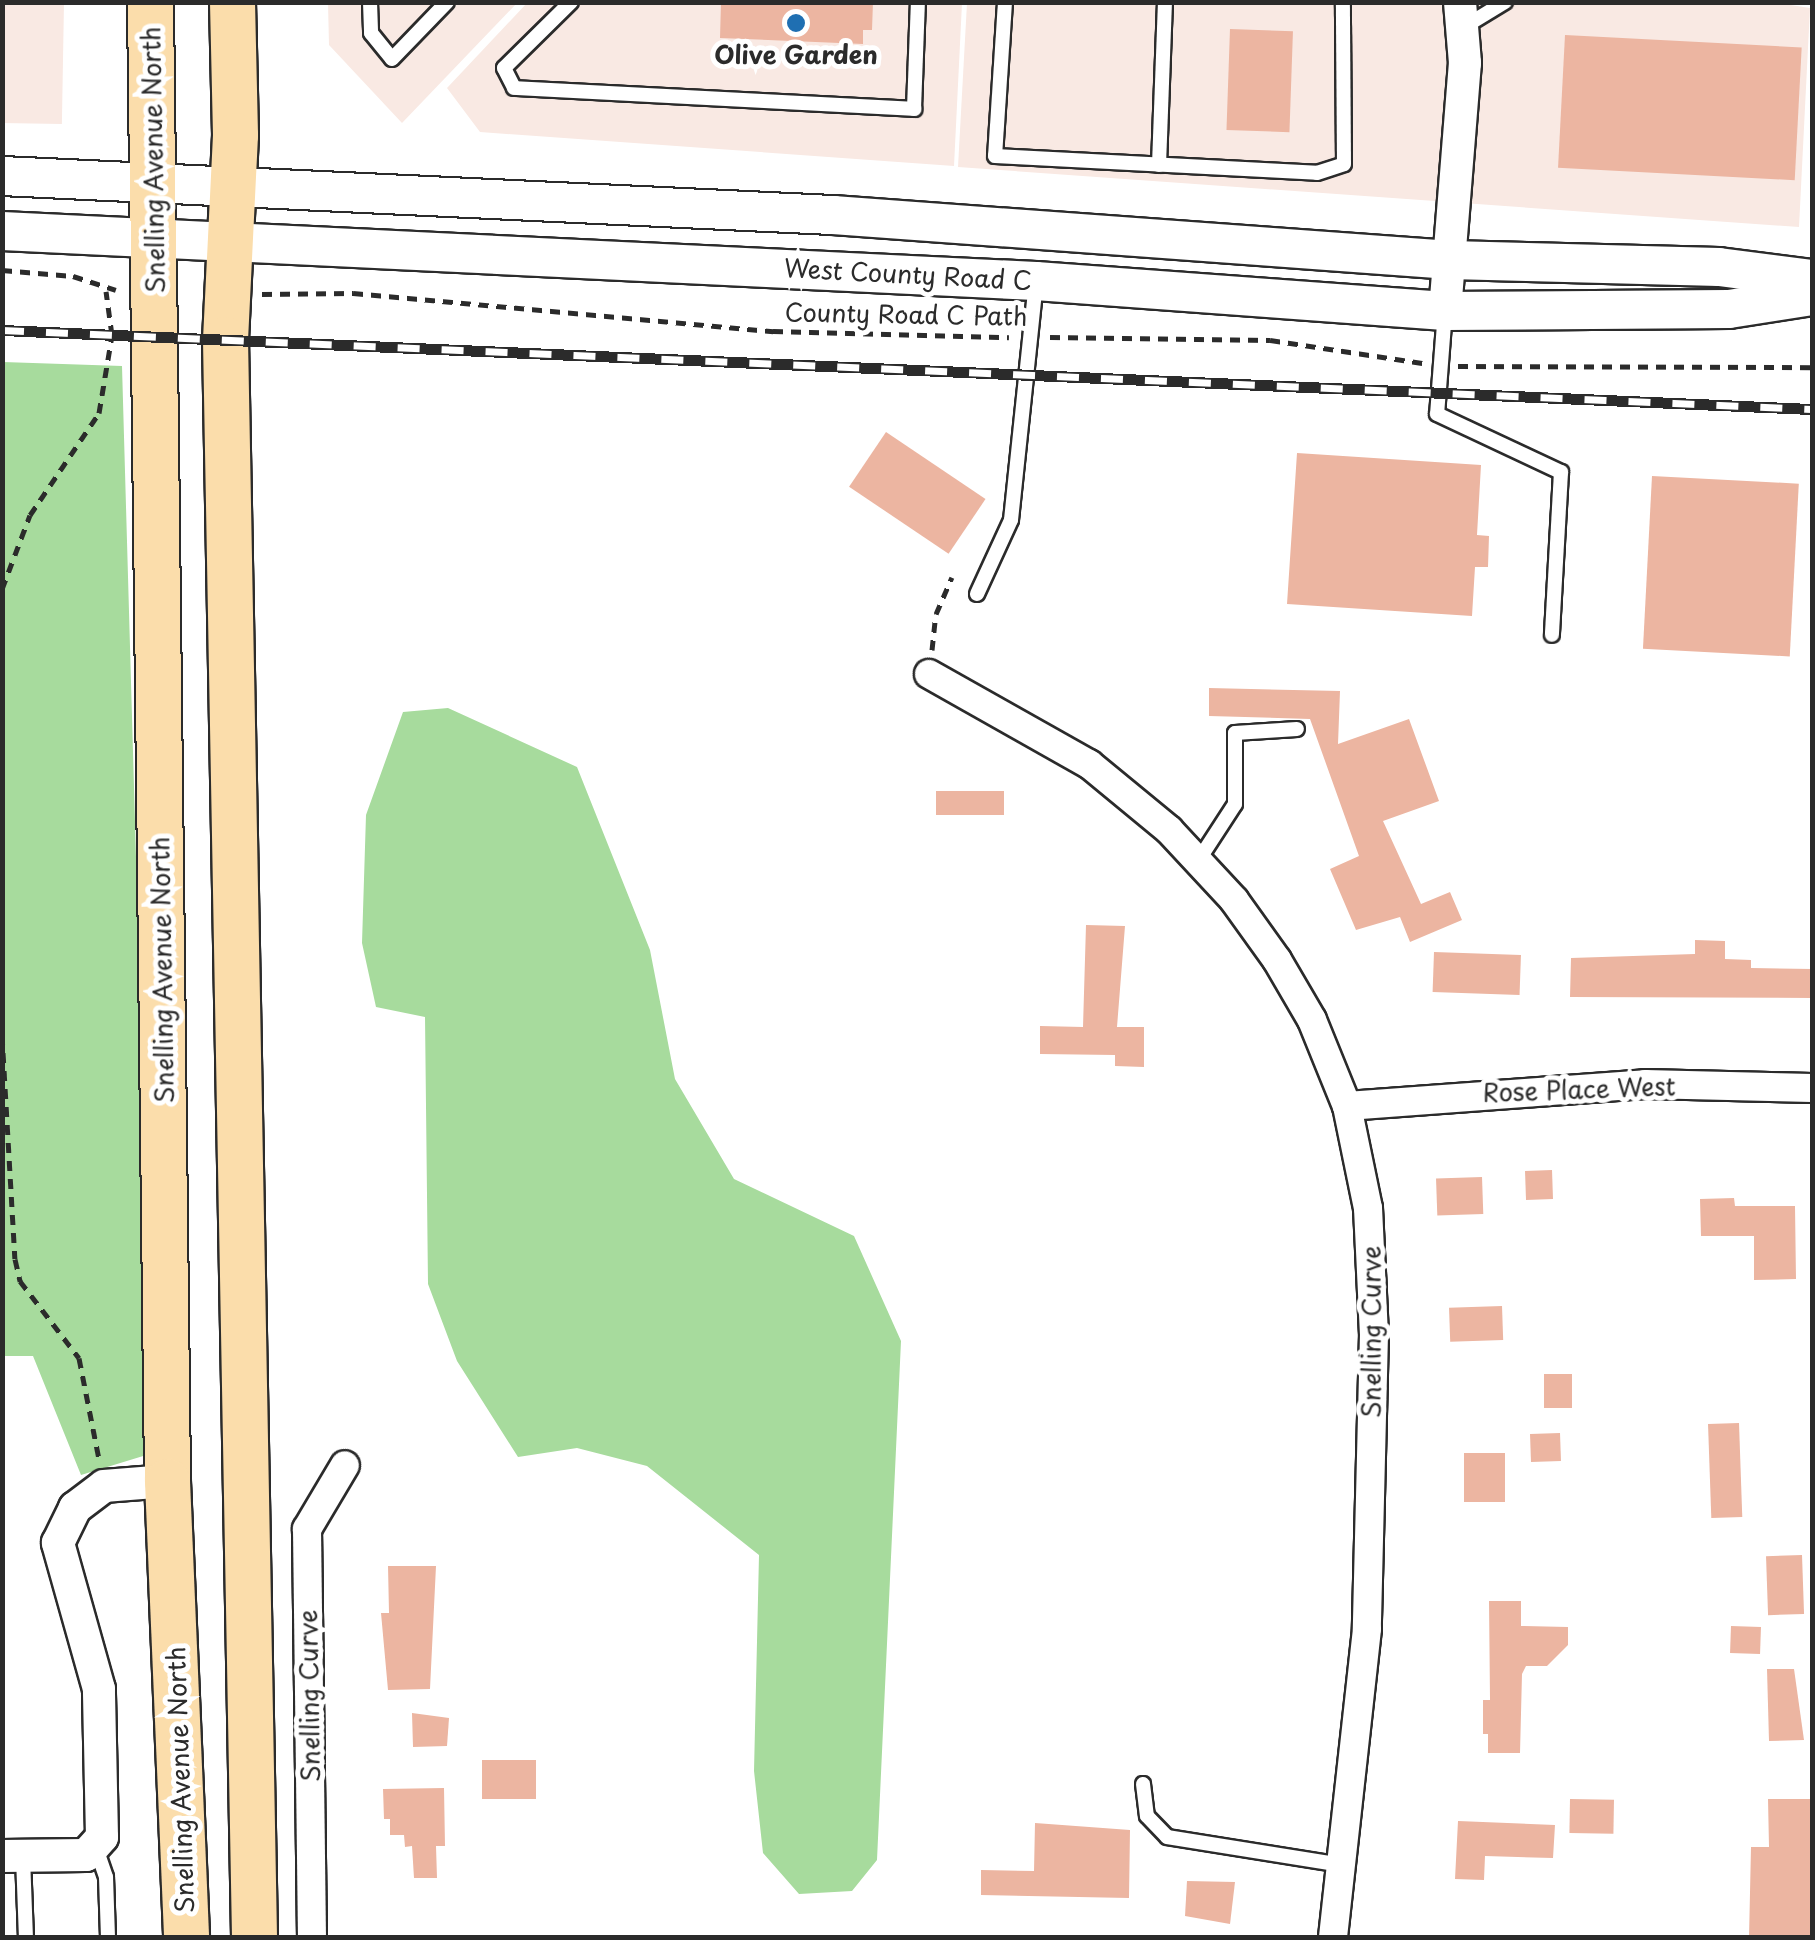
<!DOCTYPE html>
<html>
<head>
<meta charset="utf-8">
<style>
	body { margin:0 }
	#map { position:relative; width:1815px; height:1940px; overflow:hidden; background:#fff; font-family:"Playpen Sans",sans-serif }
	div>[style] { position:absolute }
	.built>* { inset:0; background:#f9e9e3; transform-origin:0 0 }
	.green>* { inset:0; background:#a7db9d }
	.building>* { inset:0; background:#ecb5a1; transform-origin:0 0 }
	.path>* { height:5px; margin-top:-2.5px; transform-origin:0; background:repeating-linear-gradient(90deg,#2b2b2b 0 10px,transparent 0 18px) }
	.roads { filter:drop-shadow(2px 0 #2b2b2b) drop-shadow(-2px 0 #2b2b2b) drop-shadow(0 2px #2b2b2b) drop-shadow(0 -2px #2b2b2b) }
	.service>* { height:14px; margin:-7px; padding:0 7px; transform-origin:7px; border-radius:7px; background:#fff }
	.minor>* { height:28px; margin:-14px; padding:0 14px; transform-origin:14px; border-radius:14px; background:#fff }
	.tertiary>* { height:32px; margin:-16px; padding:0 16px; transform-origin:16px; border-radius:16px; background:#fff }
	.secondary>* { height:38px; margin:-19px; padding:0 19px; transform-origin:19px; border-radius:19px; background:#fff }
	.trunk>* { height:45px; margin:-22.5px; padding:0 22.5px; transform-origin:22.5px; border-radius:22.5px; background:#fbddab }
	.rail>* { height:11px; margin-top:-5.5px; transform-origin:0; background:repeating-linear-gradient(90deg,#fff 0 22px,#2b2b2b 0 44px); box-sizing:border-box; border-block:2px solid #2b2b2b }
	.dots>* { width:28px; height:28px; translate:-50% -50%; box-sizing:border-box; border:5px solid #fff; border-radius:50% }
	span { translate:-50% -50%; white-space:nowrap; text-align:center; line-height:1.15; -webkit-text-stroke:10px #fff; paint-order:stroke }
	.poi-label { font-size:25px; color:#2b2b2b; font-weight:700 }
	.street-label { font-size:25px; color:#2b2b2b }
	.frame { position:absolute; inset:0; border:5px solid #2b2b2b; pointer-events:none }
</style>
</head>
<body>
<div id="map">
	<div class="built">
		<i style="left:3px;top:2px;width:61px;height:121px;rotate:1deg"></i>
		<i style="clip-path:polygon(1771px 2px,1810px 8px,1799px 227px,958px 167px,967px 3px)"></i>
		<i style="clip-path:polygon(328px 3px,517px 3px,402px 123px,329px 45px)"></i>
		<i style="clip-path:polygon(527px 3px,962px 3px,954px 166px,480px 132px,447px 88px)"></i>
	</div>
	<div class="green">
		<i style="clip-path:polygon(3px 362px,122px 366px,153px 1453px,81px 1475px,33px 1356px,3px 1356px)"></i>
		<i style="clip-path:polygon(448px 708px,577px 767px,650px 950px,675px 1079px,734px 1179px,854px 1236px,901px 1341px,877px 1860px,852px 1891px,799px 1894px,763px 1853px,754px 1771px,759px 1555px,647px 1466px,577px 1448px,518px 1457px,457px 1361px,428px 1284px,425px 1017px,376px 1007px,362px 943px,366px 815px,403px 712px)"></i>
	</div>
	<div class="building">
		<i style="clip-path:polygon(721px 2px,873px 2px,872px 30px,863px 30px,863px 44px,720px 38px)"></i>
		<i style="left:1230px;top:29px;width:63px;height:101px;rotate:2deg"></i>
		<i style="left:1565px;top:35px;width:237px;height:133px;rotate:3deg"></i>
		<i style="left:886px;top:432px;width:120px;height:66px;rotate:34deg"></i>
		<i style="clip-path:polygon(1297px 453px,1481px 465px,1477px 535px,1489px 536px,1488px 567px,1475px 567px,1472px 616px,1287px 604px)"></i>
		<i style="left:1652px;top:476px;width:147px;height:173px;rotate:3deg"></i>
		<i style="clip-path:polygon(1209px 688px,1340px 691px,1338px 744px,1409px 719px,1439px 801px,1383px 821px,1421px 904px,1450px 892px,1462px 920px,1410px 942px,1400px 917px,1356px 930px,1330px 869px,1359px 856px,1310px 719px,1209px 716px)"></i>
		<i style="left:936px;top:791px;width:68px;height:24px"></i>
		<i style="clip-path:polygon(1086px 925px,1125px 926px,1117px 1027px,1144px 1027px,1144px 1067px,1115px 1066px,1115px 1055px,1040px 1054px,1040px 1026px,1083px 1027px)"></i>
		<i style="clip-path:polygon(1695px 940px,1725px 941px,1725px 959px,1751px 960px,1751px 968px,1812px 969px,1812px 998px,1570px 997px,1571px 958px,1695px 954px)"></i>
		<i style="left:1434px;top:952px;width:87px;height:40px;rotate:2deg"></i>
		<i style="left:1552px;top:1170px;width:29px;height:27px;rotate:88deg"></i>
		<i style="left:1482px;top:1177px;width:37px;height:46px;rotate:88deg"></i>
		<i style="clip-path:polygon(1734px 1198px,1735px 1206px,1795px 1206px,1796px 1279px,1754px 1280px,1754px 1236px,1701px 1236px,1700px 1199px)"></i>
		<i style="left:1502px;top:1306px;width:34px;height:53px;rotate:88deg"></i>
		<i style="left:1544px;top:1374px;width:28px;height:34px"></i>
		<i style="left:1739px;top:1423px;width:94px;height:31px;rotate:88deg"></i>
		<i style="left:1560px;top:1433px;width:28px;height:30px;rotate:88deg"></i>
		<i style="left:1464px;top:1453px;width:41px;height:49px"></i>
		<i style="left:1802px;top:1555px;width:59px;height:36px;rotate:88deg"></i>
		<i style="clip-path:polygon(388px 1566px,436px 1566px,430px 1689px,388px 1690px,381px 1613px,389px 1613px)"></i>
		<i style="clip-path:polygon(1489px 1601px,1521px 1601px,1521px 1626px,1568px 1627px,1568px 1645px,1547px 1666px,1526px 1666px,1522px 1674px,1520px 1753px,1488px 1753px,1488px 1734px,1483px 1734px,1483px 1700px,1490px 1700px)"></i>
		<i style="left:1731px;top:1626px;width:30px;height:27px;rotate:2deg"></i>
		<i style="clip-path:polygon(1767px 1669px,1794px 1669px,1804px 1740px,1769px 1741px)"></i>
		<i style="clip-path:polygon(412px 1713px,449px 1718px,447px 1746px,413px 1747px)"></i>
		<i style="left:482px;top:1760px;width:54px;height:39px"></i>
		<i style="clip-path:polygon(444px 1788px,445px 1846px,436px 1846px,437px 1878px,414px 1878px,412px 1846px,405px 1847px,404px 1835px,390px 1835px,390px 1819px,384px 1819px,383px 1789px)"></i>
		<i style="left:1570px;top:1799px;width:44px;height:34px;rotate:1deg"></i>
		<i style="clip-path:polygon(1768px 1799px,1812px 1799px,1810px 1938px,1749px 1938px,1751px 1847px,1769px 1847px)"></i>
		<i style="clip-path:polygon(1458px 1821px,1555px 1825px,1553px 1858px,1485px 1856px,1484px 1880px,1455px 1879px)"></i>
		<i style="clip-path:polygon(1035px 1823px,1130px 1830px,1129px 1898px,981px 1895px,981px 1870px,1034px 1871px)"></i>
		<i style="clip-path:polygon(1187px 1881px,1235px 1882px,1230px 1924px,1185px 1916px)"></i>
	</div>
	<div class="path">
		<i style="left:2px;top:270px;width:71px;rotate:4.8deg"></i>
		<i style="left:73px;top:276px;width:45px;rotate:18deg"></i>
		<i style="left:262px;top:294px;width:91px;rotate:-0.6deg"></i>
		<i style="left:353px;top:293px;width:422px;rotate:5.2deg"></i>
		<i style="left:773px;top:331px;width:236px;rotate:1.5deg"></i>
		<i style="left:1050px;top:337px;width:220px;rotate:0.8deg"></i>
		<i style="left:1270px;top:340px;width:154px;rotate:8.6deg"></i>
		<i style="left:1458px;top:366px;width:354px;rotate:0.2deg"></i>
		<i style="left:2px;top:589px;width:79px;rotate:-69.3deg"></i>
		<i style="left:30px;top:515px;width:123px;rotate:-55.9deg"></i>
		<i style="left:99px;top:413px;width:79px;rotate:-80.5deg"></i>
		<i style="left:112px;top:335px;width:44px;rotate:-97.8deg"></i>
		<i style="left:932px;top:650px;width:36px;rotate:-84deg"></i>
		<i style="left:936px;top:614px;width:40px;rotate:-66.6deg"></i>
		<i style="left:2px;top:1035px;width:224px;rotate:86.7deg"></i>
		<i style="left:15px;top:1259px;width:23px;rotate:77deg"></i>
		<i style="left:20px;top:1281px;width:97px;rotate:52.5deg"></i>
		<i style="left:79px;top:1358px;width:103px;rotate:78.8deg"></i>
	</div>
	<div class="roads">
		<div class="service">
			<i style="left:370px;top:2px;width:31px;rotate:88deg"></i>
			<i style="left:371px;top:33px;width:33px;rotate:51deg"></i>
			<i style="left:392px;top:59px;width:79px;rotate:-46deg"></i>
			<i style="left:571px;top:2px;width:94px;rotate:135.4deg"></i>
			<i style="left:504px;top:68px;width:22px;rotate:63deg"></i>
			<i style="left:514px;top:88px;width:401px;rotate:3deg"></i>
			<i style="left:914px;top:109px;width:107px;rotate:-87.9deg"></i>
			<i style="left:1005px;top:2px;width:154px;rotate:93.7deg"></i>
			<i style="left:995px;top:156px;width:322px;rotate:3deg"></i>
			<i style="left:1317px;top:173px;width:28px;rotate:-18deg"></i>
			<i style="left:1344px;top:164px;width:162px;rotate:-90.4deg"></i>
			<i style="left:1464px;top:27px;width:48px;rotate:-31.4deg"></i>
			<i style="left:1159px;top:165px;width:163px;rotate:-87.9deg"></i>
			<i style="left:1445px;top:311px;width:103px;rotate:94.4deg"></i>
			<i style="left:1437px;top:414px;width:137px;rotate:25.1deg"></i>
			<i style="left:1561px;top:472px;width:163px;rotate:93.2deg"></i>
			<i style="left:977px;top:594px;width:81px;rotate:-65.3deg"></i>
			<i style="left:1011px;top:520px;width:240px;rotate:-84deg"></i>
			<i style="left:1198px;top:861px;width:68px;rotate:-57deg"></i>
			<i style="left:1235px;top:804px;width:71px;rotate:-90deg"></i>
			<i style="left:1235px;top:733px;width:62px;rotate:-3.7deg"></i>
			<i style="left:1143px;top:1784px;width:32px;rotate:83deg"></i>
			<i style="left:1147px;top:1816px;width:29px;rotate:46deg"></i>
			<i style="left:1167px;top:1837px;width:177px;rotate:9.1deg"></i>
			<i style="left:96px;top:1848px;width:31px;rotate:71deg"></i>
			<i style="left:106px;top:1877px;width:61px;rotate:88.1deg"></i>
			<i style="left:23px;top:1857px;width:81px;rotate:87.9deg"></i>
		</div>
		<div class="minor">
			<i style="left:929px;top:674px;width:184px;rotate:29.4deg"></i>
			<i style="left:1089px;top:764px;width:104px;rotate:39.5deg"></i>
			<i style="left:1169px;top:830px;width:96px;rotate:47.1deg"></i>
			<i style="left:1234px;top:900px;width:74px;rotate:54.4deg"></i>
			<i style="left:1277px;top:960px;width:69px;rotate:59.7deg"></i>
			<i style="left:1312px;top:1020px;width:93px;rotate:67.9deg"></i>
			<i style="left:1347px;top:1106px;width:104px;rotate:78.4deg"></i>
			<i style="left:1368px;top:1208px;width:126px;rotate:87.3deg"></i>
			<i style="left:1374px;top:1334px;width:295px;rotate:91.4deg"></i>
			<i style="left:1367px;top:1629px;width:311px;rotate:96.3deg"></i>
			<i style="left:1347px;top:1106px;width:299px;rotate:-4.2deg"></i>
			<i style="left:1645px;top:1084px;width:167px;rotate:1.4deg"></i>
			<i style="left:312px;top:1938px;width:409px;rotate:-90.7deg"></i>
			<i style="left:307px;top:1529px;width:74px;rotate:-59.3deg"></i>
		</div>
		<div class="tertiary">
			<i style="left:1445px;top:311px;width:249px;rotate:-85.4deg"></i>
			<i style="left:1465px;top:63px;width:61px;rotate:-94.7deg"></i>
			<i style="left:2px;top:1856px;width:84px;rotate:-0.7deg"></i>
			<i style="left:86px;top:1855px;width:24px;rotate:-48deg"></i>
			<i style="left:102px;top:1837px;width:148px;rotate:-91.2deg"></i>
			<i style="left:99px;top:1689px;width:152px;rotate:-105.7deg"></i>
			<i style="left:58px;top:1543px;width:39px;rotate:-64deg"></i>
			<i style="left:75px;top:1508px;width:36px;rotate:-37deg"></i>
			<i style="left:104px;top:1486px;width:63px;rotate:-4.5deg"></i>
		</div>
		<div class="secondary">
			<i style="left:2px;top:176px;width:832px;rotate:2.69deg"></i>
			<i style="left:833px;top:215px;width:619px;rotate:4.17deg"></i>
			<i style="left:1450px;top:260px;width:269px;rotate:1.5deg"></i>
			<i style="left:1719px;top:267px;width:94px;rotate:7.4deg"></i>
			<i style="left:2px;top:231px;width:1035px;rotate:2.77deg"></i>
			<i style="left:1036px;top:281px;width:410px;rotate:4.2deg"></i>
			<i style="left:1445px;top:311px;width:284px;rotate:-0.4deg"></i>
			<i style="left:1729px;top:309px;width:84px;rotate:-8.9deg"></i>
		</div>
		<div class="trunk">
			<i style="left:150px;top:2px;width:1479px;rotate:89.34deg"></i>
			<i style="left:167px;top:1481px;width:457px;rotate:87.6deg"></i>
			<i style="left:232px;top:2px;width:133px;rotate:88.7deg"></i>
			<i style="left:235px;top:135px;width:204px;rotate:92.8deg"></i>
			<i style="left:225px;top:339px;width:1599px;rotate:88.96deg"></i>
		</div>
	</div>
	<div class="rail">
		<i style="left:2px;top:330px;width:1812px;rotate:2.5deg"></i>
	</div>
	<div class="dots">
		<i style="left:796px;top:23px;background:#1f6fb2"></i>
	</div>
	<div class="poi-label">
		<span style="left:796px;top:54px">Olive Garden</span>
	</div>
	<div class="street-label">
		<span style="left:153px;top:160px;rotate:-91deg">Snelling Avenue North</span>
		<span style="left:908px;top:274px;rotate:3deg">West County Road C</span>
		<span style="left:906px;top:314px;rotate:1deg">County Road C Path</span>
		<span style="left:162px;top:970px;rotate:-91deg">Snelling Avenue North</span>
		<span style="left:1579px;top:1089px;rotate:-2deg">Rose Place West</span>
		<span style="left:1371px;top:1332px;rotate:-90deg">Snelling Curve</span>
		<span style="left:309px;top:1696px;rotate:-91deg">Snelling Curve</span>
		<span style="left:180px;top:1780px;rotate:-92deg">Snelling Avenue North</span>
	</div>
	<div class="frame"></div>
</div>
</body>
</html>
